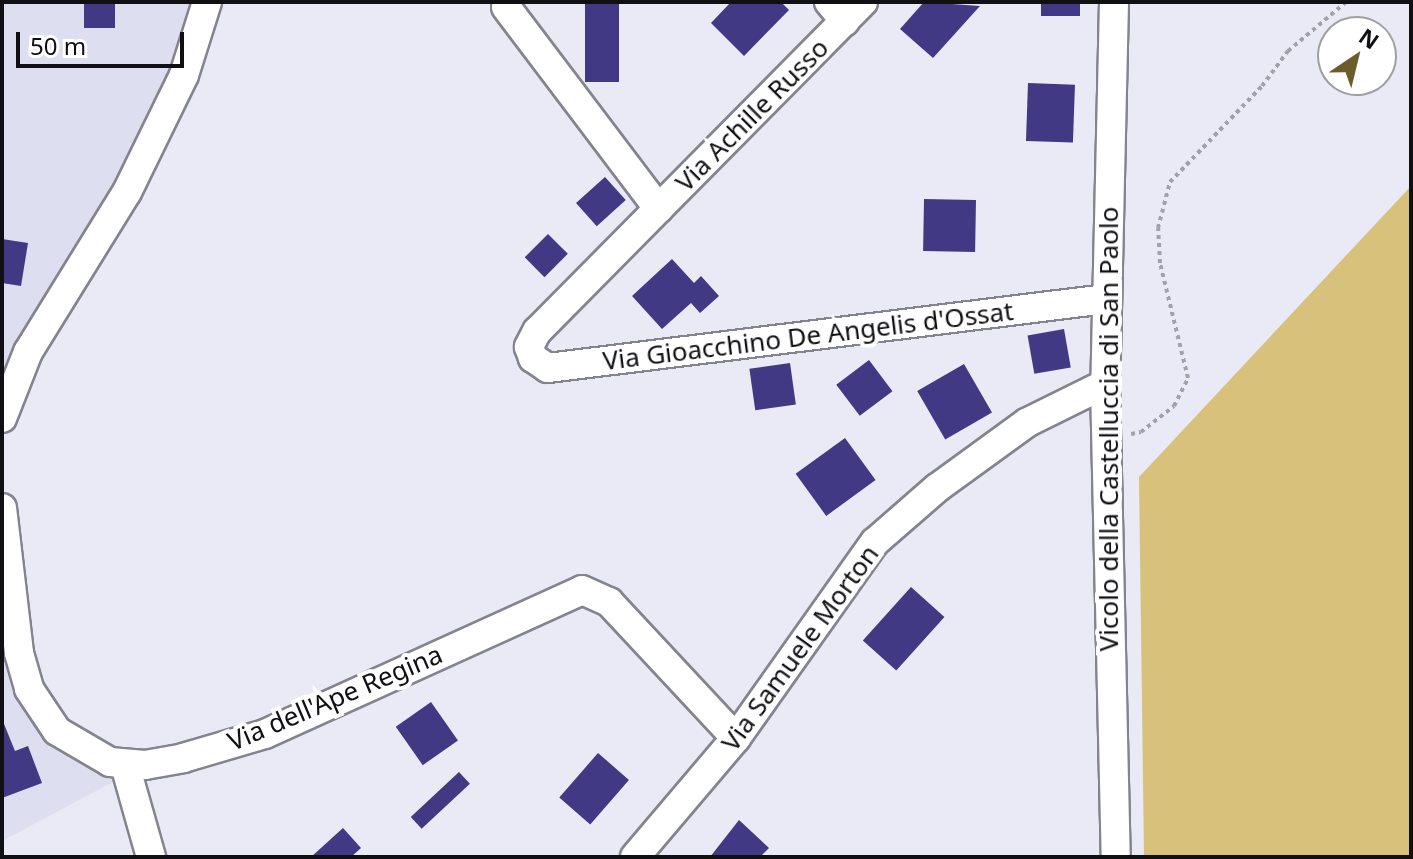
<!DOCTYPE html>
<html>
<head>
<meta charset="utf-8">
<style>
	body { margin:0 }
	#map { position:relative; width:1413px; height:859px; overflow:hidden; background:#e9eaf5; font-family:"Noto Sans",sans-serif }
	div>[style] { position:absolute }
	.built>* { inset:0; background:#dddef0 }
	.green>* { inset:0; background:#d8c17b }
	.building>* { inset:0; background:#413983; transform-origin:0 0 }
	.path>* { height:4px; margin-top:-2px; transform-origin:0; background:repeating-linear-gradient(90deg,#a1a1aa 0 4px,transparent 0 8px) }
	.roads { filter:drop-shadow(2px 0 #84848e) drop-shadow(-2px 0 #84848e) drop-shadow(0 2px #84848e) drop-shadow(0 -2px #84848e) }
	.minor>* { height:28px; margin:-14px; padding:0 14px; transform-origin:14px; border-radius:14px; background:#fff }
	span { translate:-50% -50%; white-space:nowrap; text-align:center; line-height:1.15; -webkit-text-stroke:8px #fff; paint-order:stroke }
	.street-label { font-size:26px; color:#101014 }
	.frame { position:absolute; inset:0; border:4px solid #101014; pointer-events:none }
	.north { position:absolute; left:1317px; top:16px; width:80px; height:80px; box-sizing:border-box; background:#fff; border:2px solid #9f9fa1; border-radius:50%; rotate:35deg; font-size:22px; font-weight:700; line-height:32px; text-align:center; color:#101014 }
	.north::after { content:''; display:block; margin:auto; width:28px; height:36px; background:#6c5c29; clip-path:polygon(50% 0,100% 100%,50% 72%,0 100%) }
	.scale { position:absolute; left:16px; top:32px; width:168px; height:36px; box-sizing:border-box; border:4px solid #101014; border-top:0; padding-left:10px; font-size:24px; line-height:28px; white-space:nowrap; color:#101014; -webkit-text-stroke:6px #fff; paint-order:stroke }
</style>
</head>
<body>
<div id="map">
	<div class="built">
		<i style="clip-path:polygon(2px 2px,207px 2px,2px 426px)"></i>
		<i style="clip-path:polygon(2px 508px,29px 689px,67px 740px,145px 765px,2px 841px)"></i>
	</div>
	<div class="green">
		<i style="clip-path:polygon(1411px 186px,1411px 857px,1144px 857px,1139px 477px)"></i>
	</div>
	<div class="building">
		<i style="left:84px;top:2px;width:31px;height:26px"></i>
		<i style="left:585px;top:2px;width:34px;height:80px"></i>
		<i style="clip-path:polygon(731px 2px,781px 2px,789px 10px,744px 56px,711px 23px)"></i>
		<i style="clip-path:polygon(924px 2px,980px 6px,933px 58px,900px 29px)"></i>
		<i style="left:1041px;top:2px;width:39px;height:14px"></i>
		<i style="left:1028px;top:83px;width:47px;height:58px;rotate:2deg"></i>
		<i style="left:605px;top:177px;width:31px;height:39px;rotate:48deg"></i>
		<i style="left:924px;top:199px;width:52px;height:52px;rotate:1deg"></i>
		<i style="left:548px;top:234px;width:28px;height:33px;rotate:45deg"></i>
		<i style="clip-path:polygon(2px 239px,28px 243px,21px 286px,2px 283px)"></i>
		<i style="clip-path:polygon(672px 259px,694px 283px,701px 276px,719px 296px,700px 313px,691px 303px,662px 329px,632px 296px)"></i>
		<i style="left:1064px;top:329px;width:39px;height:37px;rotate:80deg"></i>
		<i style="left:869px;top:360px;width:39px;height:41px;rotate:53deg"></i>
		<i style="left:790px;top:363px;width:42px;height:41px;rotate:82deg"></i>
		<i style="left:964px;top:364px;width:56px;height:54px;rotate:60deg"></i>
		<i style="left:845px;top:438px;width:52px;height:61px;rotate:54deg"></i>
		<i style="left:911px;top:587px;width:45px;height:72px;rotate:42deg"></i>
		<i style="left:431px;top:702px;width:47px;height:43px;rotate:55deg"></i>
		<i style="clip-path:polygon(2px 719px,15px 751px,28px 746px,42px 783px,2px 798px)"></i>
		<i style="left:598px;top:753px;width:41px;height:59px;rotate:41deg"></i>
		<i style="left:459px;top:772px;width:16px;height:66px;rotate:47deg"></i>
		<i style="clip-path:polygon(739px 820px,769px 848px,760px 857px,710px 857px)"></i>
		<i style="clip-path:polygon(343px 828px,361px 848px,351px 857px,311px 857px)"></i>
	</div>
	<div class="path">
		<i style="left:1131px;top:434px;width:10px;rotate:-11deg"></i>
		<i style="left:1141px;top:432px;width:42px;rotate:-38.2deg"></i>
		<i style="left:1174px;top:406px;width:31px;rotate:-63deg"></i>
		<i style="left:1188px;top:378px;width:118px;rotate:-103.7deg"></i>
		<i style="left:1160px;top:263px;width:35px;rotate:-93deg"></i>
		<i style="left:1158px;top:228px;width:48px;rotate:-75.4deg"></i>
		<i style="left:1170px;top:182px;width:133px;rotate:-46.2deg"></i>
		<i style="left:1262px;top:86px;width:44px;rotate:-53.4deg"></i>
		<i style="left:1288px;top:51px;width:76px;rotate:-40.2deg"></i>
	</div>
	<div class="roads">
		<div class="minor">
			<i style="left:829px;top:2px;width:25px;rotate:50deg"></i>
			<i style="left:863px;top:2px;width:463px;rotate:134.7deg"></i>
			<i style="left:537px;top:331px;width:18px;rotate:117deg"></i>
			<i style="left:529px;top:347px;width:12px;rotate:70deg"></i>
			<i style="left:533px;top:358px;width:18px;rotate:34deg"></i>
			<i style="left:548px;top:368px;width:562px;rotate:-7.05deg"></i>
			<i style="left:1114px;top:2px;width:382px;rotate:91.3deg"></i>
			<i style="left:1105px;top:384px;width:473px;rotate:88.7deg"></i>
			<i style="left:506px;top:7px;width:253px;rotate:52.9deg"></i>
			<i style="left:2px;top:418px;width:71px;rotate:-68.5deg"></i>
			<i style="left:28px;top:352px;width:188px;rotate:-58.3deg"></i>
			<i style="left:127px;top:192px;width:130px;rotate:-64deg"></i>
			<i style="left:184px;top:75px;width:77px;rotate:-72.5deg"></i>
			<i style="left:2px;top:508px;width:146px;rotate:83.3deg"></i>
			<i style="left:19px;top:653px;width:37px;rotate:74deg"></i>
			<i style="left:29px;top:689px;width:50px;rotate:56.3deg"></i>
			<i style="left:57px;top:731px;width:61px;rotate:30.3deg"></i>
			<i style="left:110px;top:762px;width:35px;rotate:5deg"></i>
			<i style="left:145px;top:765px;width:39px;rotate:-10deg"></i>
			<i style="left:183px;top:758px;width:85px;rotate:-16.3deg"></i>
			<i style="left:265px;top:734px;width:348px;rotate:-24.4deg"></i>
			<i style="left:582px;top:590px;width:30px;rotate:24deg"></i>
			<i style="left:609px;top:602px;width:186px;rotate:47deg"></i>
			<i style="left:125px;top:765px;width:96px;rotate:74.2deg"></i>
			<i style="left:635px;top:857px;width:156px;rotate:-49.7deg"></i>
			<i style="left:736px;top:738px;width:240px;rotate:-54.7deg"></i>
			<i style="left:875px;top:542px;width:82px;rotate:-41.1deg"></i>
			<i style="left:937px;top:488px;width:112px;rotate:-36deg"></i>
			<i style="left:1028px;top:422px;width:86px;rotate:-26.3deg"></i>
		</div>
	</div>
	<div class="street-label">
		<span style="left:752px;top:115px;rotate:-45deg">Via Achille Russo</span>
		<span style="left:808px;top:336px;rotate:-7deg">Via Gioacchino De Angelis d'Ossat</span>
		<span style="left:1109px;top:429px;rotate:-90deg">Vicolo della Castelluccia di San Paolo</span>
		<span style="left:800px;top:648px;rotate:-54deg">Via Samuele Morton</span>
		<span style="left:335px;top:698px;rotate:-23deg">Via dell'Ape Regina</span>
	</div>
	<div class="frame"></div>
	<div class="north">N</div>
	<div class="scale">50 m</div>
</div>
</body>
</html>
